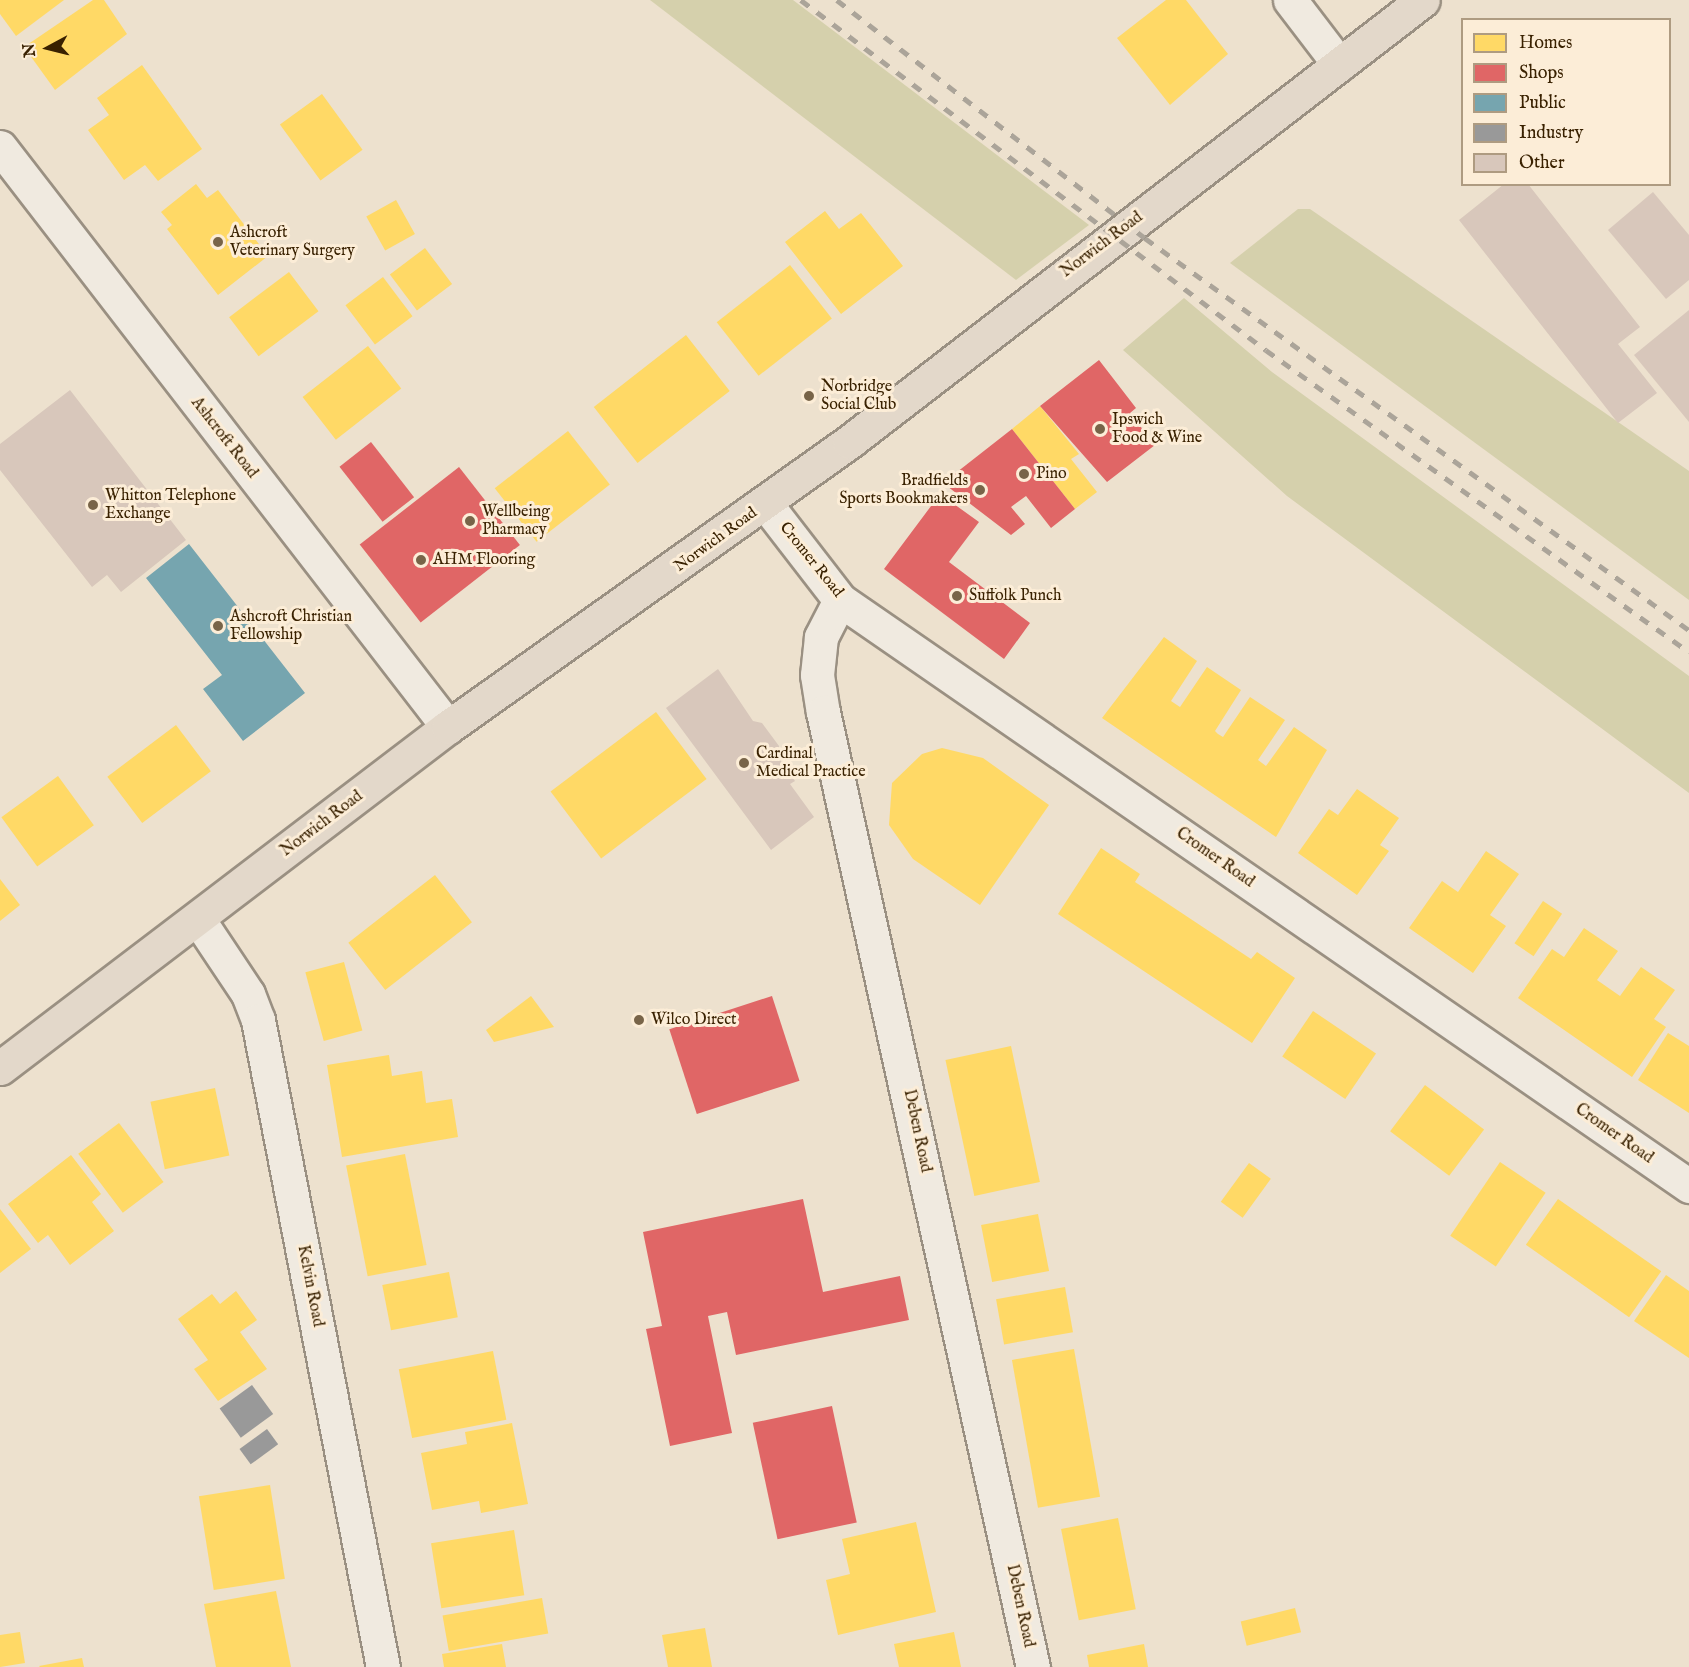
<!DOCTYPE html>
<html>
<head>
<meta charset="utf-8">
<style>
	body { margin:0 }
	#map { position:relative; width:1689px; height:1667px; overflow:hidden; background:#ede1ce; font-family:"IM FELL English",serif }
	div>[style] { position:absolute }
	.green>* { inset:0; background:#d5d0ac }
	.homes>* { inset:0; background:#ffd966; transform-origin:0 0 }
	.shops>* { inset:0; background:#e06666; transform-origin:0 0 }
	.public>* { inset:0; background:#76a5af }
	.industry>* { inset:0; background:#999; transform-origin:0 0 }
	.building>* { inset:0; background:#d8c7bb }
	.roads { filter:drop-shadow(2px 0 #9a9082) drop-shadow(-2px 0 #9a9082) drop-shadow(0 2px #9a9082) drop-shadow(0 -2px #9a9082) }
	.minor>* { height:33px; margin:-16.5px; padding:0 16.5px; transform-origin:16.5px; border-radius:16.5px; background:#f0eae0 }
	.tertiary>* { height:33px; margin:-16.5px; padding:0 16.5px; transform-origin:16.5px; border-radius:16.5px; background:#f0eae0 }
	.primary>* { height:33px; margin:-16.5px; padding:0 16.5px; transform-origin:16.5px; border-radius:16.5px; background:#e3d8ca }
	.rail>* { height:4.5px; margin-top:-2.25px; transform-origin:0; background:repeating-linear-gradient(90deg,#aba499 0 10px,transparent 0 20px) }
	.dots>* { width:16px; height:16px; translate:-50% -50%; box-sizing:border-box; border:3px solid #fcedd7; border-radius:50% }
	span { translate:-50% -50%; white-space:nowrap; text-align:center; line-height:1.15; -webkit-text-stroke:6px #fcedd7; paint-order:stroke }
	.poi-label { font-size:16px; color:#392100 }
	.left { translate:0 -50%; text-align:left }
	.right { translate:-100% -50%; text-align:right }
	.street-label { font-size:16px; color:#392100 }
	.legend { position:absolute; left:1461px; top:18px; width:210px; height:168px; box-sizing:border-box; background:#fcedd7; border:2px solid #ae9b81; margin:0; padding:8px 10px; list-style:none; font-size:18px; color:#392100 }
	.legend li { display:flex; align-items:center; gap:12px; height:30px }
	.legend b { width:30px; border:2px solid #ae9b81 }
	.north { position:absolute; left:18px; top:18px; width:60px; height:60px; -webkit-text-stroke:4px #fcedd7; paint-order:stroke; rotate:263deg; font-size:16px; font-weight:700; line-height:24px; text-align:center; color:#392100 }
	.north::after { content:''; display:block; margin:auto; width:21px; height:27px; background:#392100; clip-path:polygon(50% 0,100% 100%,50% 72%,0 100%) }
</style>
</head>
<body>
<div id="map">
	<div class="green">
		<i style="clip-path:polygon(650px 0,793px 0,1089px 225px,1016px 280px)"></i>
		<i style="clip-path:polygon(1298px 209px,1310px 209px,1689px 471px,1689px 600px,1230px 263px)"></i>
		<i style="clip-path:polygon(1184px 298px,1272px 372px,1689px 676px,1689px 793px,1287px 496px,1123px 350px)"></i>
	</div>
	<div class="homes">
		<i style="clip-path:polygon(0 0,64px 0,16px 36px,0 14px)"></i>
		<i style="clip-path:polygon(93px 0,104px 0,127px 34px,55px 90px,24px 47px)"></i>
		<i style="clip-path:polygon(1166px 0,1186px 0,1228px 54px,1170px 105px,1117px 38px)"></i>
		<i style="clip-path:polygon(142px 65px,202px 149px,158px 181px,145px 165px,124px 180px,88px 130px,109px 115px,97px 98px)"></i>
		<i style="left:322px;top:94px;width:69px;height:52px;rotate:54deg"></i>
		<i style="clip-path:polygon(196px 184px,207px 198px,218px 190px,268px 256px,218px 295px,167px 229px,172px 225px,161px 212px)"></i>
		<i style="left:396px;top:200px;width:39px;height:34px;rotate:61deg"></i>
		<i style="clip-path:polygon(825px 211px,839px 229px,861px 213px,903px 266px,841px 314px,785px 242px)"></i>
		<i style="left:425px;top:248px;width:45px;height:44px;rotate:53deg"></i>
		<i style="left:790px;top:265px;width:68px;height:93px;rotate:52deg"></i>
		<i style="left:289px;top:272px;width:49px;height:75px;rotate:53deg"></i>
		<i style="left:383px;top:277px;width:49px;height:47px;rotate:53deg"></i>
		<i style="left:686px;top:335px;width:71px;height:117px;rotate:52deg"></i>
		<i style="left:368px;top:346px;width:54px;height:83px;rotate:52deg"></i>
		<i style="clip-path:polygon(1040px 406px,1079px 454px,1071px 459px,1097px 492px,1075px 509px,1012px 429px)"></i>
		<i style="left:568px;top:431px;width:68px;height:93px;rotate:52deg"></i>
		<i style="clip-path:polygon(1164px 637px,1197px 661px,1171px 701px,1180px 707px,1207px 667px,1241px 690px,1215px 731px,1218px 734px,1223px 737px,1250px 697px,1285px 720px,1258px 760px,1266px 766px,1294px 727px,1327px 750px,1276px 837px,1102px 718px)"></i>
		<i style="left:656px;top:712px;width:84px;height:132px;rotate:53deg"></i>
		<i style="left:176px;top:725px;width:58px;height:86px;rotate:53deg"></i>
		<i style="clip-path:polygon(942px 748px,983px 758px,1049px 805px,980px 905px,913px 859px,889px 825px,892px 783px,922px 754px)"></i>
		<i style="left:58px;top:776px;width:61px;height:70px;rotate:54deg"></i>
		<i style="clip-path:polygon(1357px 789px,1399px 818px,1380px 845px,1389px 851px,1357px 895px,1298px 853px,1329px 809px,1338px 815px)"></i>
		<i style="clip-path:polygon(1101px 848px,1140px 874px,1135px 882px,1251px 959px,1257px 952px,1295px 978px,1252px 1043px,1058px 914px)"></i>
		<i style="clip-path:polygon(1486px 851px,1519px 874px,1490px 915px,1506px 926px,1473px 973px,1409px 928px,1442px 881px,1458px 892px)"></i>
		<i style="left:435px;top:875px;width:60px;height:110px;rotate:52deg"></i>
		<i style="clip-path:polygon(0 879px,20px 905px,0 921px)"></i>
		<i style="left:1543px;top:901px;width:23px;height:51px;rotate:34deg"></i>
		<i style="clip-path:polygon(1584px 928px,1618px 951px,1597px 980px,1620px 996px,1641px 967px,1675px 990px,1654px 1019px,1666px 1027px,1632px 1077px,1518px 998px,1552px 949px,1564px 957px)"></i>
		<i style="left:344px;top:962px;width:71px;height:40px;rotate:75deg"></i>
		<i style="clip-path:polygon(531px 996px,554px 1027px,494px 1042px,486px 1030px)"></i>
		<i style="left:1313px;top:1011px;width:76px;height:55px;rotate:34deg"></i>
		<i style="clip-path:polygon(1668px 1033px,1689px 1046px,1689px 1113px,1638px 1080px)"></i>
		<i style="left:1011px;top:1046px;width:139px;height:67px;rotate:78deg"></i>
		<i style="clip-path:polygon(389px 1055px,392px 1076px,422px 1071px,426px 1103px,452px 1099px,458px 1137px,342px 1157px,327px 1065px)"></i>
		<i style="left:1425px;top:1085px;width:74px;height:58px;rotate:37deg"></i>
		<i style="left:215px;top:1088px;width:69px;height:66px;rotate:78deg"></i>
		<i style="left:119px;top:1123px;width:74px;height:51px;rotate:53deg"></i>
		<i style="left:405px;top:1154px;width:113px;height:60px;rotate:79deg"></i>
		<i style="clip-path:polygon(71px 1155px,101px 1194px,92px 1202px,114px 1231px,70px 1265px,48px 1235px,38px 1243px,8px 1204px)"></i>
		<i style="left:1500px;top:1162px;width:55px;height:89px;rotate:34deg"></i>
		<i style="left:1249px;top:1163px;width:27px;height:48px;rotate:36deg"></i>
		<i style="left:1558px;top:1199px;width:126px;height:56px;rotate:35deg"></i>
		<i style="clip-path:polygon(0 1209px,31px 1249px,0 1273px)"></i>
		<i style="left:1038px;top:1214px;width:58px;height:58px;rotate:79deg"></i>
		<i style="left:449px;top:1272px;width:46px;height:68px;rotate:79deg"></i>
		<i style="clip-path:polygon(1666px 1275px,1689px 1291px,1689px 1358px,1634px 1321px)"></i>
		<i style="left:1065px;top:1287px;width:46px;height:70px;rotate:80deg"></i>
		<i style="clip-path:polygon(236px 1291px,257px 1320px,240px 1332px,267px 1369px,218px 1401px,194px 1369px,208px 1360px,178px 1319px,212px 1294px,220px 1304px)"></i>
		<i style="left:1074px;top:1349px;width:150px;height:63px;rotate:80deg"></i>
		<i style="left:493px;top:1351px;width:70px;height:96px;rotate:79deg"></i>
		<i style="clip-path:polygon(512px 1423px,528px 1504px,481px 1513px,479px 1501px,432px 1510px,421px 1453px,467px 1444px,465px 1432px)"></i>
		<i style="left:270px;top:1485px;width:95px;height:72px;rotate:81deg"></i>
		<i style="left:1118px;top:1518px;width:93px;height:58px;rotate:79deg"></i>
		<i style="clip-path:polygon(916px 1522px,936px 1612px,838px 1635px,826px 1580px,850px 1574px,842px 1539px)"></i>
		<i style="left:514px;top:1530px;width:66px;height:84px;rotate:81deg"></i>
		<i style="clip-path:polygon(276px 1591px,291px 1667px,216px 1667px,204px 1604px)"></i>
		<i style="left:542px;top:1598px;width:36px;height:101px;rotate:80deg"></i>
		<i style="left:1295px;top:1608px;width:25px;height:56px;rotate:76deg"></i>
		<i style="clip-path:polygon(705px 1628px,712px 1667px,668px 1667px,662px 1635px)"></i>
		<i style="clip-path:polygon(20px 1632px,25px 1663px,0 1667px,0 1635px)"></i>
		<i style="clip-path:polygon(954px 1632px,961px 1667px,899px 1667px,894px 1644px)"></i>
		<i style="clip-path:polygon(502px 1644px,506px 1667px,444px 1667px,442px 1654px)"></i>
		<i style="clip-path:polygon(1144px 1644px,1148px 1667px,1089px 1667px,1087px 1655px)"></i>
		<i style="clip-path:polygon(82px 1658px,84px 1667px,40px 1667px,39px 1666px)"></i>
	</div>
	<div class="shops">
		<i style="clip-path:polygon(1099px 360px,1136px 408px,1130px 413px,1155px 445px,1107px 482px,1040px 406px)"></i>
		<i style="clip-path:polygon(1012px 429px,1075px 509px,1051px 528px,1026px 496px,1011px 507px,1025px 524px,1011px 535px,943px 483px)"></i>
		<i style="left:371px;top:442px;width:70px;height:40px;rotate:52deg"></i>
		<i style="left:459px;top:467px;width:99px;height:126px;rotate:52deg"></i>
		<i style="clip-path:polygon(940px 494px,979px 522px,949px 562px,1030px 623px,1004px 659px,884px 569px)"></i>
		<i style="left:772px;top:996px;width:89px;height:108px;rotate:72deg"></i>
		<i style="clip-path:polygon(803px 1199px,823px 1292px,900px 1276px,909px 1320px,736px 1355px,727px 1312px,708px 1316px,732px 1433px,670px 1446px,646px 1329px,662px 1326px,643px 1232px)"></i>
		<i style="left:832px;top:1406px;width:119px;height:81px;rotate:78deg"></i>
	</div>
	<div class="public">
		<i style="clip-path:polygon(189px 544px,305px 693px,243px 741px,203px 689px,222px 675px,146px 578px)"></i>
	</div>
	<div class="industry">
		<i style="left:252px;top:1385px;width:36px;height:40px;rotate:54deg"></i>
		<i style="left:267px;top:1429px;width:19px;height:34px;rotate:54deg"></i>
	</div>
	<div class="building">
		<i style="clip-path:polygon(1504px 184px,1528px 184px,1640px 327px,1618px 344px,1657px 393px,1618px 423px,1459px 220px)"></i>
		<i style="clip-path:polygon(1653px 192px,1689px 235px,1689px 280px,1666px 299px,1608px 230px)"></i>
		<i style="clip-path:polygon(1689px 310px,1689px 422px,1634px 355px)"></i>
		<i style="clip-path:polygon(70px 390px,186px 540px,121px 592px,107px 575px,92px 587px,0 470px,0 444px)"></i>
		<i style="clip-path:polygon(718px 669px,753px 721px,762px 723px,779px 746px,778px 757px,795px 781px,790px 784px,814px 817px,771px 850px,666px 708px)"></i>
	</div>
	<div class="roads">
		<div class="minor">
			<i style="left:765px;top:503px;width:123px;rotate:52.3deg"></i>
			<i style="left:840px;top:600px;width:1032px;rotate:34.61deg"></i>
			<i style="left:840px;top:600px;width:42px;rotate:117.2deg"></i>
			<i style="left:821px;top:637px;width:38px;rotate:96deg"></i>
			<i style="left:817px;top:675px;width:37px;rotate:81deg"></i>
			<i style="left:823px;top:712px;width:978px;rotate:77.6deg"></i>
			<i style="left:198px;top:919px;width:90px;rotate:56.3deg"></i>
			<i style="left:248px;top:994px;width:28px;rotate:69deg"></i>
			<i style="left:258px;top:1020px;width:659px;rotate:79.07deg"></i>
		</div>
		<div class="tertiary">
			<i style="left:1290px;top:0;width:81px;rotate:52.6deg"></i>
			<i style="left:0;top:147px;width:733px;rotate:52.32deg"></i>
		</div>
		<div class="primary">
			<i style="left:0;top:1068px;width:563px;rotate:-37.28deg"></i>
			<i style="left:448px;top:727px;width:492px;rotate:-35.4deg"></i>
			<i style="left:849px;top:442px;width:724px;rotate:-37.6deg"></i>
		</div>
	</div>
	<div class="rail">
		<i style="left:801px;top:0;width:582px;rotate:36.97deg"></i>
		<i style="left:1266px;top:350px;width:520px;rotate:35.52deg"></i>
		<i style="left:837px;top:0;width:389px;rotate:37.7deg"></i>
		<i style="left:1145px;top:238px;width:671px;rotate:35.78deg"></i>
	</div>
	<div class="dots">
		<i style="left:218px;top:242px;background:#786448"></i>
		<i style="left:809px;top:396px;background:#786448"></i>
		<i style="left:1100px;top:429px;background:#786448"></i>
		<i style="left:1024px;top:474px;background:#786448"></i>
		<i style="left:980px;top:490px;background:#786448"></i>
		<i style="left:93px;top:505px;background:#786448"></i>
		<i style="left:470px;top:521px;background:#786448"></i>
		<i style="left:421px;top:560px;background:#786448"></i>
		<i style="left:957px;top:596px;background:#786448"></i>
		<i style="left:218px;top:626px;background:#786448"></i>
		<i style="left:744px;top:763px;background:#786448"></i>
		<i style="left:639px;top:1020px;background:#786448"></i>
	</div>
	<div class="poi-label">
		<span class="left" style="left:230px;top:242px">Ashcroft<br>Veterinary Surgery</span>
		<span class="left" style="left:821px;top:396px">Norbridge<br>Social Club</span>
		<span class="left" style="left:1112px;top:429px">Ipswich<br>Food &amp; Wine</span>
		<span class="left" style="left:1036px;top:474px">Pino</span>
		<span class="right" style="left:968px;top:490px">Bradfields<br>Sports Bookmakers</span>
		<span class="left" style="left:105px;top:505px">Whitton Telephone<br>Exchange</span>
		<span class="left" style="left:482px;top:521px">Wellbeing<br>Pharmacy</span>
		<span class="left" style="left:433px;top:560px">AHM Flooring</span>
		<span class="left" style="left:969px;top:596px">Suffolk Punch</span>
		<span class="left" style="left:230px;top:626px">Ashcroft Christian<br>Fellowship</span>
		<span class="left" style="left:756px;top:763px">Cardinal<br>Medical Practice</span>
		<span class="left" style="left:651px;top:1020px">Wilco Direct</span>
	</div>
	<div class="street-label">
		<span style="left:1102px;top:245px;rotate:-37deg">Norwich Road</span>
		<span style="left:224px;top:438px;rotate:52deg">Ashcroft Road</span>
		<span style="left:716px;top:540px;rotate:-36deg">Norwich Road</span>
		<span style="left:811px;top:560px;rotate:51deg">Cromer Road</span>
		<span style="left:322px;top:824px;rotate:-37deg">Norwich Road</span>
		<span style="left:1215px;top:858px;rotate:35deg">Cromer Road</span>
		<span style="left:917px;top:1131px;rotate:78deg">Deben Road</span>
		<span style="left:1614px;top:1134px;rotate:35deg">Cromer Road</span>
		<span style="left:310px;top:1286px;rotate:79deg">Kelvin Road</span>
		<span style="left:1020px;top:1606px;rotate:78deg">Deben Road</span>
	</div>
	<ul class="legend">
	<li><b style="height:16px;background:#ffd966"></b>Homes</li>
	<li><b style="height:16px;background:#e06666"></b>Shops</li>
	<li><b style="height:16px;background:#76a5af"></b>Public</li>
	<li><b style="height:16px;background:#999"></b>Industry</li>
	<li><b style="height:16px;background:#d8c7bb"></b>Other</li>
	</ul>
	<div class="north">N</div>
</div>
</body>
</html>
